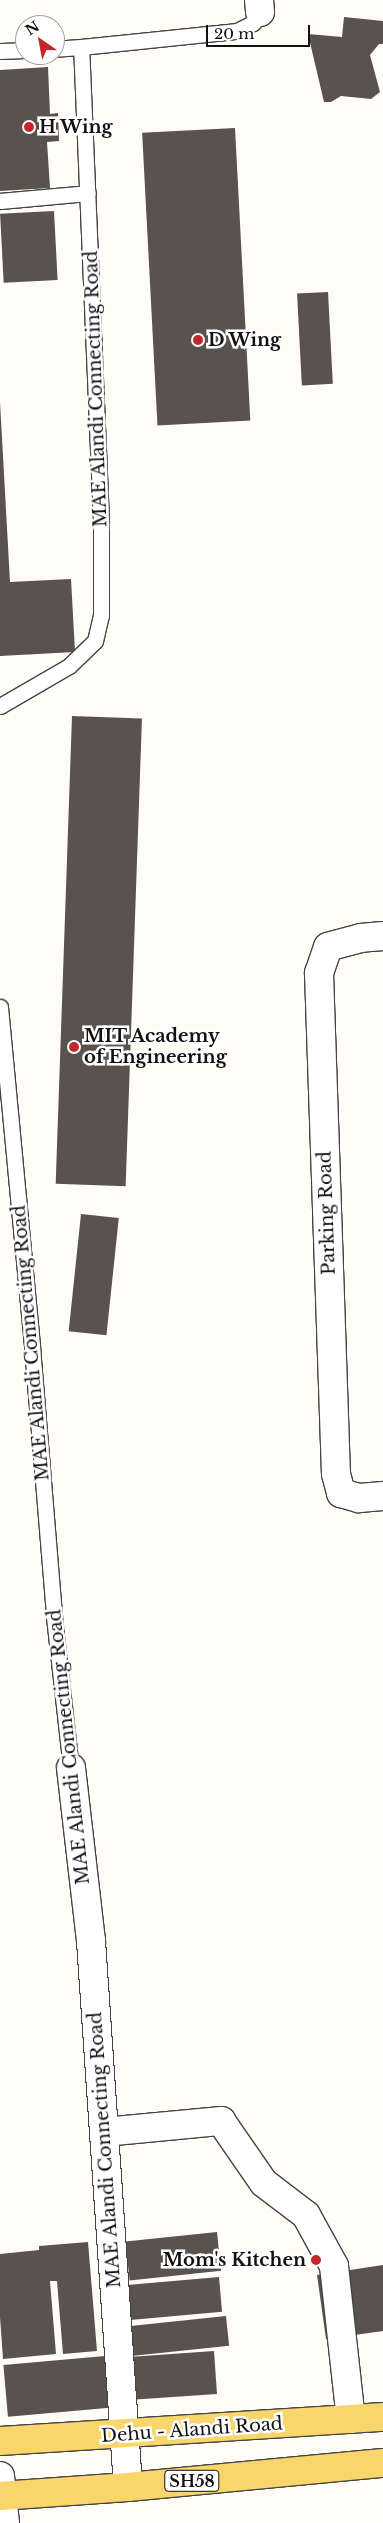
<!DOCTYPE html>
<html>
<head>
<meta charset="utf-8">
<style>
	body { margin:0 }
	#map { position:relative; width:383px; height:2523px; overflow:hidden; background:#fffdf5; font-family:"Libre Baskerville",serif }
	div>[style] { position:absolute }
	.building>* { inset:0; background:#5a524d; transform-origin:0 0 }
	.roads { filter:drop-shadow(1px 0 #444) drop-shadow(-1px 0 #444) drop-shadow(0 1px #444) drop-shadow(0 -1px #444) }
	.lane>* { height:15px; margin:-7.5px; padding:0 7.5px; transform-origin:7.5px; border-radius:7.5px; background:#fff }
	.street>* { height:28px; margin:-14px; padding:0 14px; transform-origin:14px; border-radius:14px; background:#fff }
	.primary>* { height:28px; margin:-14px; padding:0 14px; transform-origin:14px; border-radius:14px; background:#f9d66b }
	.dots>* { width:14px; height:14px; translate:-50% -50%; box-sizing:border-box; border:2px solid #fff; border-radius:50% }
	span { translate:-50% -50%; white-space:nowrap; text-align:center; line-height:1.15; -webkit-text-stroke:5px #fff; paint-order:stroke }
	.shield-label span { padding:1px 4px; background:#fff; border:1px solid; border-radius:4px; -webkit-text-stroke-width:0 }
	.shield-label { font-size:16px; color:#111; font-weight:700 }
	.poi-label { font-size:18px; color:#111; font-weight:700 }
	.left { translate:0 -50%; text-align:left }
	.right { translate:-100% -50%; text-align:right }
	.street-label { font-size:18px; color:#111 }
	.north { position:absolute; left:15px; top:15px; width:50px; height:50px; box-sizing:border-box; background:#fff; border:1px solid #a0a0a0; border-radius:50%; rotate:327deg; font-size:14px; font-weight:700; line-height:20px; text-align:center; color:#111 }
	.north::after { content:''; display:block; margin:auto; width:18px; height:22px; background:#c4262e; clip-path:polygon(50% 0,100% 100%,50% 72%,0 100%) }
	.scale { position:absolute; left:206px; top:25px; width:104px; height:22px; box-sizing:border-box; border:2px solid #111; border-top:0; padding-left:6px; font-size:15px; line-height:18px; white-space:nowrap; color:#111; -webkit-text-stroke:4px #fff; paint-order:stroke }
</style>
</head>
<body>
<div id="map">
	<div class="building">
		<i style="clip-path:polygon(344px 17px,383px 21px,383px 44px,379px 44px,370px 55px,380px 92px,371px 99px,341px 96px,331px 102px,324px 102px,308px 34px,342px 37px)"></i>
		<i style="clip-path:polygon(48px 67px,50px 114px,58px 113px,59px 141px,47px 142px,50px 188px,0 191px,0 70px)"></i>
		<i style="left:235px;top:128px;width:293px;height:93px;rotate:87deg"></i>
		<i style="left:54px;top:211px;width:69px;height:54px;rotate:87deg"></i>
		<i style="left:328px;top:292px;width:92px;height:31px;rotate:87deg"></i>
		<i style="clip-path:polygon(0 402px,10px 582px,71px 579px,75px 652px,0 656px)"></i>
		<i style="left:72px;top:716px;width:70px;height:468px;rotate:2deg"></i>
		<i style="left:81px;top:1214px;width:38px;height:118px;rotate:6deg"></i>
		<i style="left:217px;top:2232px;width:39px;height:92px;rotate:84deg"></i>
		<i style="clip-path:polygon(88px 2242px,97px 2351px,63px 2354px,57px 2281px,50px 2281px,56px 2354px,3px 2359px,0 2317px,0 2254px,39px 2250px,39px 2246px)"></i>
		<i style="clip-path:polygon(383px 2265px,383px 2331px,326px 2339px,317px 2275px)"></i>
		<i style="left:219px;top:2277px;width:35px;height:92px;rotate:85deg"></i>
		<i style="left:226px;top:2316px;width:30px;height:96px;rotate:84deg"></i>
		<i style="left:214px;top:2351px;width:43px;height:85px;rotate:86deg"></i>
		<i style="left:105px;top:2356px;width:52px;height:102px;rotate:85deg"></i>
	</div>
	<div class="roads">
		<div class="lane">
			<i style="left:81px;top:47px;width:157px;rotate:-5.9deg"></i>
			<i style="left:237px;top:31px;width:18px;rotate:-27deg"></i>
			<i style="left:253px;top:23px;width:13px;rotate:-58deg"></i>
			<i style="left:0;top:51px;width:25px;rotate:-2deg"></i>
			<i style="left:0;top:201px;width:88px;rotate:-5.2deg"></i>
			<i style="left:0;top:706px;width:80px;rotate:-30.1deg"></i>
			<i style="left:69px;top:666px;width:36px;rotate:-44deg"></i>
			<i style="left:95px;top:641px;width:26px;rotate:-77deg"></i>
			<i style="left:101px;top:616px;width:95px;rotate:-90deg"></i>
			<i style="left:101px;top:521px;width:474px;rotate:-92.4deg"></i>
			<i style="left:81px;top:47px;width:26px;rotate:176deg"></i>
			<i style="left:0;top:1007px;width:342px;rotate:84.6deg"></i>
			<i style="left:32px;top:1347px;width:271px;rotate:85.3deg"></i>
			<i style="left:54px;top:1617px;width:152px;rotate:83.6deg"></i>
		</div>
		<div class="street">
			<i style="left:259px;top:0;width:12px;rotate:85deg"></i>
			<i style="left:383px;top:936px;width:22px;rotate:175deg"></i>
			<i style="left:361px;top:938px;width:34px;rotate:165deg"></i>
			<i style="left:328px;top:947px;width:28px;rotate:109deg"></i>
			<i style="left:319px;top:973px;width:501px;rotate:88.06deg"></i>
			<i style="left:336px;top:1474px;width:20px;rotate:75deg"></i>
			<i style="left:341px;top:1493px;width:19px;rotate:16deg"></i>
			<i style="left:359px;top:1498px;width:24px;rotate:-5deg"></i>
			<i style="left:71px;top:1768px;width:174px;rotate:83.4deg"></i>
			<i style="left:91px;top:1941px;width:547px;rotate:86.12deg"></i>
			<i style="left:104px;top:2132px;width:118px;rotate:-5.4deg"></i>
			<i style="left:221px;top:2121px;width:75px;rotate:55.3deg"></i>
			<i style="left:264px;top:2183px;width:53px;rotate:37.3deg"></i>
			<i style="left:306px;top:2215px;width:58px;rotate:61.2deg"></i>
			<i style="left:334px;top:2266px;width:154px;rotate:83.7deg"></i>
			<i style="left:0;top:2476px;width:47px;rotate:83.9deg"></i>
		</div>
		<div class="primary">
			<i style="left:0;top:2441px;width:384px;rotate:-3.6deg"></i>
			<i style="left:0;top:2496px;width:128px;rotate:-4deg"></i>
			<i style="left:128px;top:2487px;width:256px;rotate:-5.4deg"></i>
		</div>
	</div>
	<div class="dots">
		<i style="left:29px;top:127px;background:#c4262e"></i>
		<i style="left:198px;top:340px;background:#c4262e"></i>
		<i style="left:74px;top:1047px;background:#c4262e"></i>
		<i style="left:316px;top:2260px;background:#c4262e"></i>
	</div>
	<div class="shield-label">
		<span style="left:192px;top:2481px">SH58</span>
	</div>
	<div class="poi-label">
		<span class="left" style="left:39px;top:127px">H Wing</span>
		<span class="left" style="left:208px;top:340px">D Wing</span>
		<span class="left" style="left:84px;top:1047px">MIT Academy<br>of Engineering</span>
		<span class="right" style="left:306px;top:2260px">Mom's Kitchen</span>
	</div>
	<div class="street-label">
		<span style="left:96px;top:389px;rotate:-92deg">MAE Alandi Connecting Road</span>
		<span style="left:327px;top:1213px;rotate:-92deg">Parking Road</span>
		<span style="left:31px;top:1343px;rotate:-95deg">MAE Alandi Connecting Road</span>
		<span style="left:69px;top:1747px;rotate:-96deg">MAE Alandi Connecting Road</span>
		<span style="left:105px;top:2150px;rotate:-94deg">MAE Alandi Connecting Road</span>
		<span style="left:192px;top:2430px;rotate:-4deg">Dehu - Alandi Road</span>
	</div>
	<div class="north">N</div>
	<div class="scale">20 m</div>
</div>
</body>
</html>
